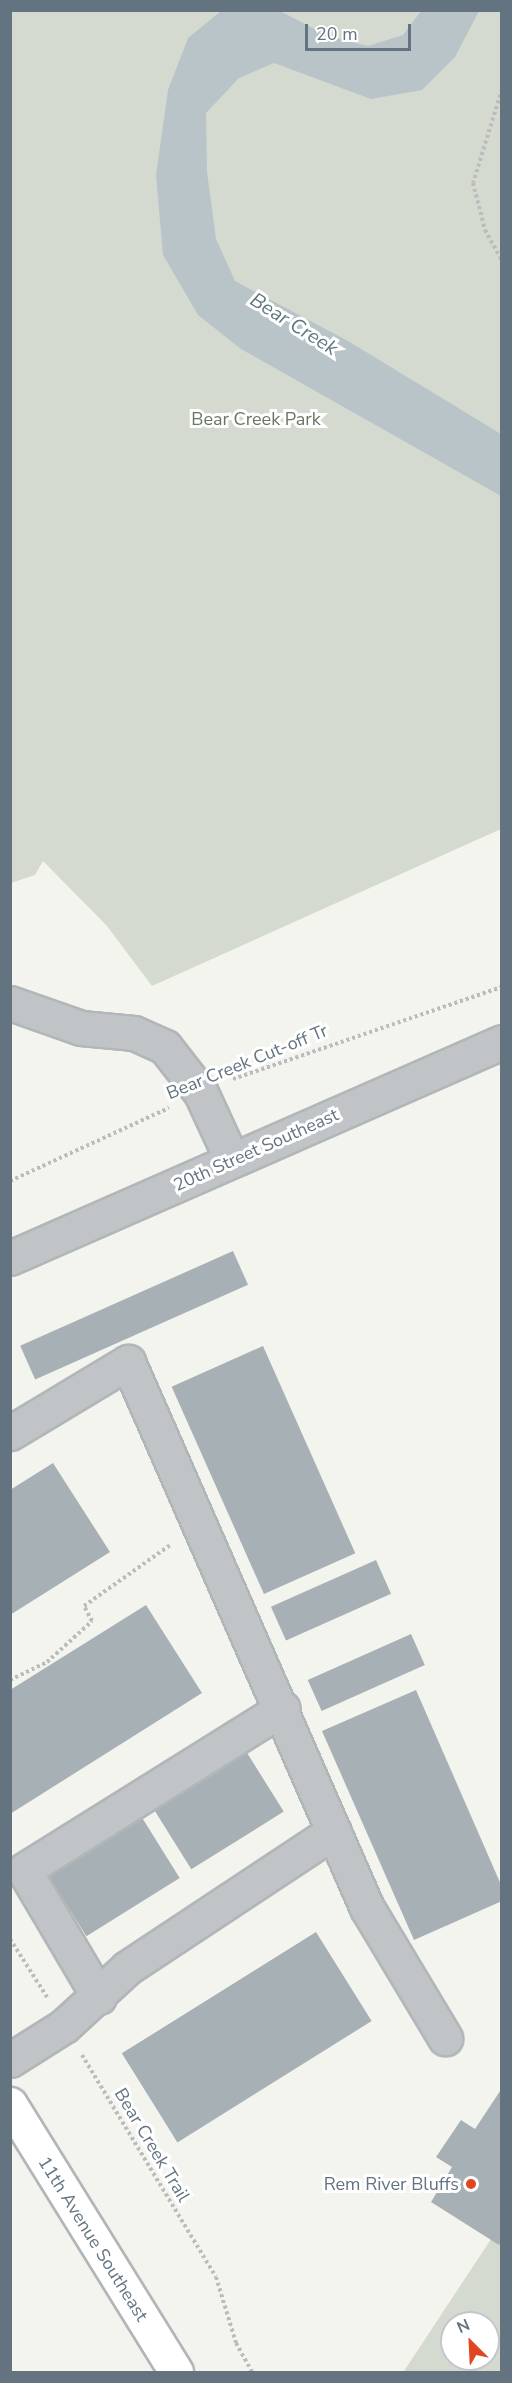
<!DOCTYPE html>
<html>
<head>
<meta charset="utf-8">
<style>
	body { margin:0 }
	#map { position:relative; width:512px; height:2383px; overflow:hidden; background:#f4f4ef; font-family:"Nunito Sans",sans-serif }
	div>[style] { position:absolute }
	.green>* { inset:0; background:#d5dad0 }
	.water>* { inset:0; background:#b9c4c9 }
	.building>* { inset:0; background:#a7b0b4; transform-origin:0 0 }
	.path>* { height:4px; margin-top:-2px; transform-origin:0; background:repeating-linear-gradient(90deg,#babcbe 0 3px,transparent 0 6px) }
	.roads { filter:drop-shadow(2px 0 #b1b6b9) drop-shadow(-2px 0 #b1b6b9) drop-shadow(0 2px #b1b6b9) drop-shadow(0 -2px #b1b6b9) }
	.minor>* { height:33px; margin:-16.5px; padding:0 16.5px; transform-origin:16.5px; border-radius:16.5px; background:#c1c4c7 }
	.major>* { height:33px; margin:-16.5px; padding:0 16.5px; transform-origin:16.5px; border-radius:16.5px; background:#fff }
	.dots>* { width:16px; height:16px; translate:-50% -50%; box-sizing:border-box; border:3px solid #fff; border-radius:50% }
	span { translate:-50% -50%; white-space:nowrap; text-align:center; line-height:1.15; -webkit-text-stroke:6px #fff; paint-order:stroke }
	.park-label { font-size:18px; color:#677761 }
	.street-label { font-size:18px; color:#637480 }
	.poi-label { font-size:18px; color:#637480 }
	.right { translate:-100% -50%; text-align:right }
	.water-label { font-size:20px; color:#5f777e; font-style:italic }
	.frame { position:absolute; inset:0; border:12px solid #637480; pointer-events:none }
	.north { position:absolute; left:440px; top:2311px; width:60px; height:60px; box-sizing:border-box; background:#fff; border:2px solid #c1c7cc; border-radius:50%; rotate:336deg; font-size:16px; font-weight:700; line-height:24px; text-align:center; color:#637480 }
	.north::after { content:''; display:block; margin:auto; width:21px; height:27px; background:#e14622; clip-path:polygon(50% 0,100% 100%,50% 72%,0 100%) }
	.scale { position:absolute; left:305px; top:24px; width:106px; height:27px; box-sizing:border-box; border:3px solid #637480; border-top:0; padding-left:8px; font-size:18px; line-height:21px; white-space:nowrap; color:#637480; -webkit-text-stroke:4px #fff; paint-order:stroke }
</style>
</head>
<body>
<div id="map">
	<div class="green">
		<i style="clip-path:polygon(11px 11px,501px 11px,501px 829px,152px 986px,107px 926px,43px 861px,35px 875px,11px 883px)"></i>
		<i style="clip-path:polygon(evenodd,501px 2224px,501px 2372px,404px 2372px,404px 2371px,501px 2224px,452px 2323px,488px 2323px,488px 2359px,452px 2359px,452px 2323px)"></i>
	</div>
	<div class="water">
		<i style="clip-path:polygon(221px 11px,280px 11px,328px 36px,368px 46px,403px 35px,421px 11px,479px 11px,455px 57px,422px 90px,371px 99px,274px 63px,239px 78px,206px 113px,207px 172px,216px 239px,235px 281px,348px 341px,501px 434px,501px 496px,241px 349px,198px 315px,163px 255px,156px 175px,168px 90px,188px 38px)"></i>
	</div>
	<div class="building">
		<i style="left:233px;top:1251px;width:37px;height:233px;rotate:66deg"></i>
		<i style="left:263px;top:1346px;width:227px;height:100px;rotate:66deg"></i>
		<i style="clip-path:polygon(53px 1463px,110px 1552px,10px 1615px,10px 1490px)"></i>
		<i style="left:376px;top:1560px;width:37px;height:115px;rotate:66deg"></i>
		<i style="clip-path:polygon(146px 1605px,202px 1693px,10px 1814px,10px 1690px)"></i>
		<i style="left:411px;top:1634px;width:34px;height:113px;rotate:66deg"></i>
		<i style="clip-path:polygon(416px 1690px,502px 1887px,502px 1901px,414px 1940px,322px 1731px)"></i>
		<i style="left:244px;top:1748px;width:75px;height:109px;rotate:58deg"></i>
		<i style="left:141px;top:1816px;width:73px;height:110px;rotate:58deg"></i>
		<i style="left:316px;top:1932px;width:105px;height:229px;rotate:58deg"></i>
		<i style="clip-path:polygon(502px 2088px,502px 2241px,499px 2245px,431px 2202px,452px 2167px,436px 2157px,461px 2120px,475px 2129px)"></i>
	</div>
	<div class="path">
		<i style="left:502px;top:89px;width:98px;rotate:107.1deg"></i>
		<i style="left:473px;top:183px;width:49px;rotate:75.7deg"></i>
		<i style="left:485px;top:230px;width:35px;rotate:61deg"></i>
		<i style="left:233px;top:1079px;width:284px;rotate:-18.9deg"></i>
		<i style="left:10px;top:1181px;width:175px;rotate:-24.7deg"></i>
		<i style="left:10px;top:1680px;width:41px;rotate:-25.9deg"></i>
		<i style="left:47px;top:1662px;width:61px;rotate:-42.3deg"></i>
		<i style="left:92px;top:1621px;width:17px;rotate:-118deg"></i>
		<i style="left:84px;top:1606px;width:105px;rotate:-35.3deg"></i>
		<i style="left:10px;top:1939px;width:69px;rotate:57.5deg"></i>
		<i style="left:82px;top:2055px;width:259px;rotate:58.9deg"></i>
		<i style="left:216px;top:2277px;width:69px;rotate:73.1deg"></i>
		<i style="left:236px;top:2343px;width:33px;rotate:61deg"></i>
	</div>
	<div class="roads">
		<div class="minor">
			<i style="left:10px;top:1003px;width:75px;rotate:19.4deg"></i>
			<i style="left:81px;top:1028px;width:53px;rotate:5.4deg"></i>
			<i style="left:134px;top:1033px;width:34px;rotate:24deg"></i>
			<i style="left:165px;top:1047px;width:58px;rotate:52deg"></i>
			<i style="left:201px;top:1093px;width:74px;rotate:65.2deg"></i>
			<i style="left:10px;top:1258px;width:537px;rotate:-23.7deg"></i>
			<i style="left:10px;top:1433px;width:138px;rotate:-31deg"></i>
			<i style="left:128px;top:1362px;width:596px;rotate:66.36deg"></i>
			<i style="left:367px;top:1908px;width:152px;rotate:59deg"></i>
			<i style="left:99px;top:1997px;width:147px;rotate:-120.6deg"></i>
			<i style="left:24px;top:1870px;width:305px;rotate:-32deg"></i>
			<i style="left:10px;top:2060px;width:64px;rotate:-32.2deg"></i>
			<i style="left:64px;top:2026px;width:86px;rotate:-42.6deg"></i>
			<i style="left:127px;top:1968px;width:248px;rotate:-33.5deg"></i>
		</div>
		<div class="major">
			<i style="left:10px;top:2104px;width:315px;rotate:58.2deg"></i>
		</div>
	</div>
	<div class="dots">
		<i style="left:471px;top:2184px;background:#e14622"></i>
	</div>
	<div class="park-label">
		<span style="left:256px;top:419px">Bear Creek Park</span>
	</div>
	<div class="street-label">
		<span style="left:247px;top:1062px;rotate:-22deg">Bear Creek Cut-off Tr</span>
		<span style="left:256px;top:1150px;rotate:-24deg">20th Street Southeast</span>
		<span style="left:152px;top:2145px;rotate:59deg">Bear Creek Trail</span>
		<span style="left:93px;top:2239px;rotate:58deg">11th Avenue Southeast</span>
	</div>
	<div class="poi-label">
		<span class="right" style="left:459px;top:2184px">Rem River Bluffs</span>
	</div>
	<div class="water-label">
		<span style="left:294px;top:324px;rotate:32deg">Bear Creek</span>
	</div>
	<div class="frame"></div>
	<div class="north">N</div>
	<div class="scale">20 m</div>
</div>
</body>
</html>
